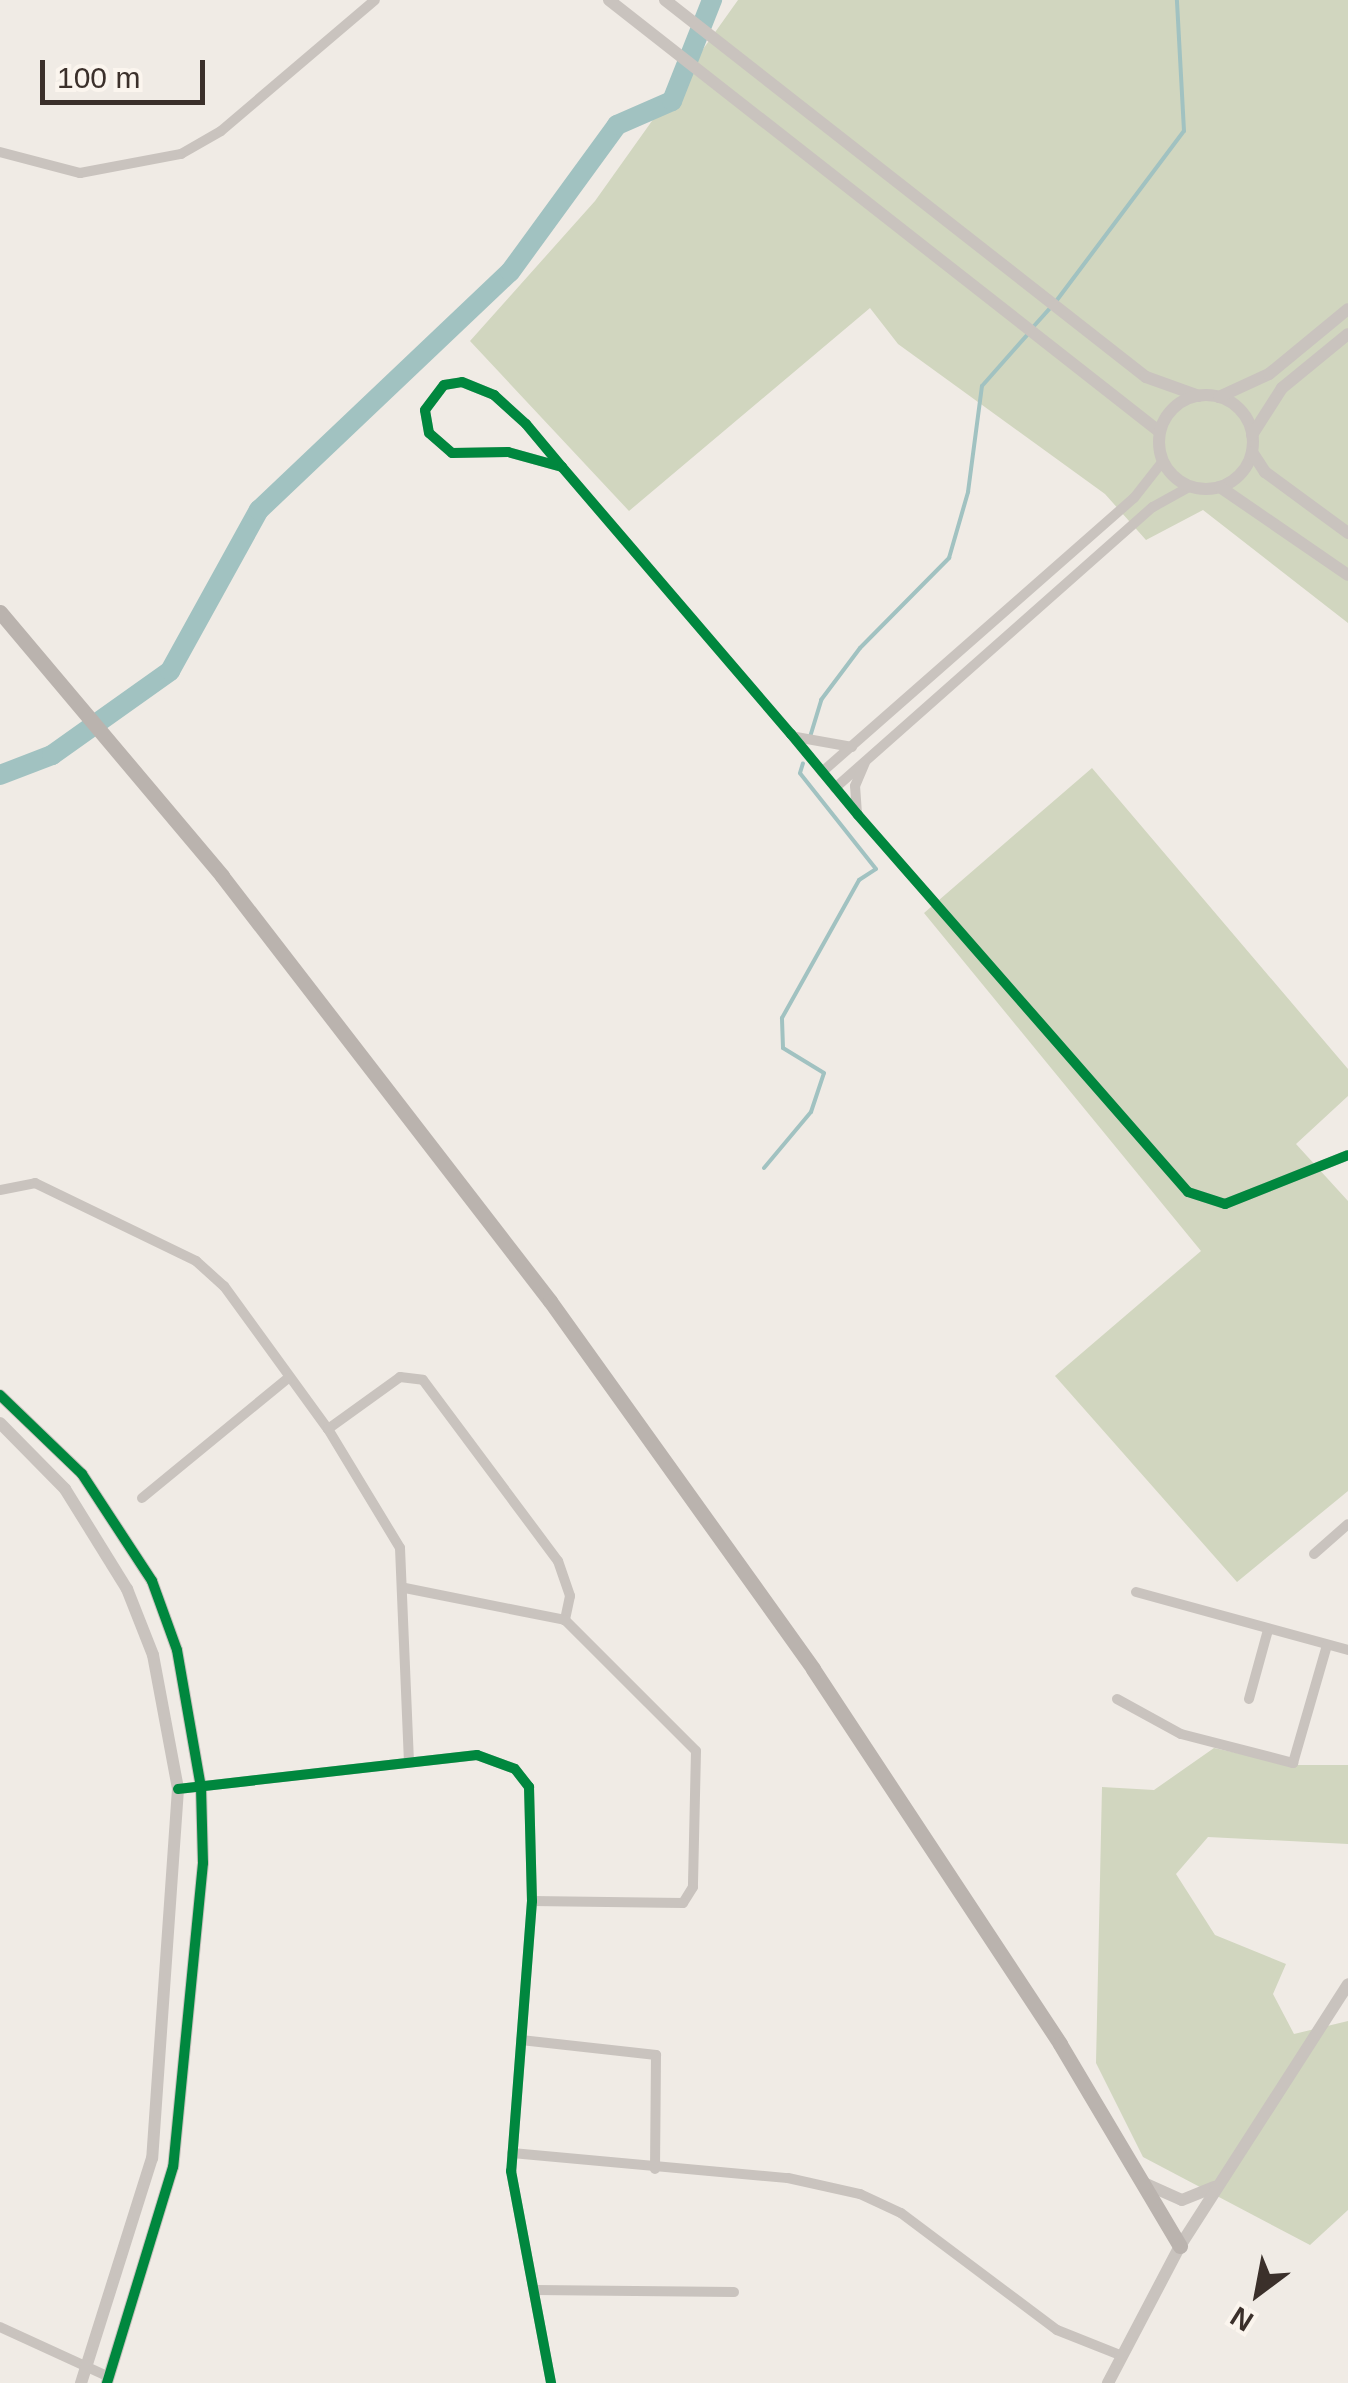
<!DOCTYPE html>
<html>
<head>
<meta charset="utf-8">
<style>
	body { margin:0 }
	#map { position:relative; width:1348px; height:2383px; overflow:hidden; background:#f0ebe5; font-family:Arial,sans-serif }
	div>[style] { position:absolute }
	.green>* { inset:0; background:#d1d6bf }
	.stream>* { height:4px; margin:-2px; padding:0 2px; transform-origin:2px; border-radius:2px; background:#a1c2c1 }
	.river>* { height:20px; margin:-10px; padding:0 10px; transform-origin:10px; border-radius:10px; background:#a1c2c1 }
	.minor>* { height:10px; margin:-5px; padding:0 5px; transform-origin:5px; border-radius:5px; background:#c9c3be }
	.tertiary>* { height:12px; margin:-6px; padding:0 6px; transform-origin:6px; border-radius:6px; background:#c9c3be }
	.tertiary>.ring { margin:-6px; padding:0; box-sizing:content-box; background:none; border:12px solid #c9c3be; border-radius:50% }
	.secondary>* { height:15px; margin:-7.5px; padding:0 7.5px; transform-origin:7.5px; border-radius:7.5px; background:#bab3ae }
	.cycleway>* { height:10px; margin:-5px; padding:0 5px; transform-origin:5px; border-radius:5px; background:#00873e }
	span { translate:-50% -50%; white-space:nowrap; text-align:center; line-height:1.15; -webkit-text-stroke:8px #fbf5ee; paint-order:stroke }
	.north { position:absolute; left:1208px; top:2243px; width:100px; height:100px; -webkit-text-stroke:8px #fbf5ee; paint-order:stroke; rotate:212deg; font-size:28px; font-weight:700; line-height:40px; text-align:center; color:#3b302b }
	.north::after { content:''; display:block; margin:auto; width:35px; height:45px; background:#3b302b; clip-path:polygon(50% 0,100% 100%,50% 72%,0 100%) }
	.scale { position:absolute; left:40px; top:60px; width:165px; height:45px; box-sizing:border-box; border:5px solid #3b302b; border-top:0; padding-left:12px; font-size:30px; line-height:35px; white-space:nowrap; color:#3b302b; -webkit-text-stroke:8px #fbf5ee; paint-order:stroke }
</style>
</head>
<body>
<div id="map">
	<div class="green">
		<i style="clip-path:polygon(738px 0,1348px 0,1348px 623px,1203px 510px,1146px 540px,1105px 494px,898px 344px,870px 308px,629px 511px,470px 341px,595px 201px)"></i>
		<i style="clip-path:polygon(1092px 768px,1348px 1069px,1348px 1096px,1296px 1144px,1348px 1201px,1348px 1491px,1237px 1582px,1055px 1376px,1201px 1251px,924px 913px)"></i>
		<i style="clip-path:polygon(1214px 1748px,1291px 1765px,1348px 1765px,1348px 1844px,1208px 1837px,1176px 1874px,1215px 1935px,1286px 1964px,1273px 1994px,1294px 2034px,1348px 2021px,1348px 2210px,1310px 2245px,1143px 2157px,1096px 2063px,1102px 1787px,1154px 1790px)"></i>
	</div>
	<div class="stream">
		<i style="left:1057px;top:300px;width:211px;rotate:-53.1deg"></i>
		<i style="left:1184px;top:131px;width:131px;rotate:-93.1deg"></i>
		<i style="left:1034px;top:326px;width:25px;rotate:-48deg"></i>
		<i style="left:810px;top:737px;width:39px;rotate:-73deg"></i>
		<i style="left:821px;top:700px;width:65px;rotate:-53.1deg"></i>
		<i style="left:860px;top:648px;width:127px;rotate:-45.3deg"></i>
		<i style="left:949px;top:558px;width:69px;rotate:-73.9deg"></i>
		<i style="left:968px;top:492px;width:107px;rotate:-82.5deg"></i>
		<i style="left:982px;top:386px;width:69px;rotate:-48.5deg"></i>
		<i style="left:764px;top:1168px;width:73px;rotate:-50deg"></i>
		<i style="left:811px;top:1112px;width:41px;rotate:-71.6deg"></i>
		<i style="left:824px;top:1073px;width:48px;rotate:-148.6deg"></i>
		<i style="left:783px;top:1048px;width:30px;rotate:-92deg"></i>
		<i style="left:782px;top:1018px;width:158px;rotate:-60.8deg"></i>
		<i style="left:859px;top:880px;width:20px;rotate:-33deg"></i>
		<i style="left:876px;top:869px;width:122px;rotate:-128.4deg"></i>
		<i style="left:800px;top:773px;width:10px;rotate:-73deg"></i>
	</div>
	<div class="river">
		<i style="left:0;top:775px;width:56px;rotate:-21deg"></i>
		<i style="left:52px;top:755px;width:145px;rotate:-35.4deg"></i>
		<i style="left:170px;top:671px;width:184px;rotate:-61.1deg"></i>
		<i style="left:259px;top:510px;width:346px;rotate:-43.5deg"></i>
		<i style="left:510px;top:272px;width:182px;rotate:-53.9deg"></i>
		<i style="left:617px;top:125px;width:60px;rotate:-23.6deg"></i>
		<i style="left:672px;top:101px;width:109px;rotate:-68.4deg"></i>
	</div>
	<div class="minor">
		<i style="left:0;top:152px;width:83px;rotate:14.7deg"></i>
		<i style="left:80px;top:173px;width:103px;rotate:-10.7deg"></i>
		<i style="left:181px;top:154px;width:46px;rotate:-29.9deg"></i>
		<i style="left:221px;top:131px;width:202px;rotate:-40.4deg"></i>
		<i style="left:562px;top:467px;width:56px;rotate:-164.5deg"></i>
		<i style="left:508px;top:452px;width:56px;rotate:179deg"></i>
		<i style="left:452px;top:453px;width:30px;rotate:-139deg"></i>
		<i style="left:429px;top:433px;width:23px;rotate:-100deg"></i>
		<i style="left:425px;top:410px;width:31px;rotate:-53deg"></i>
		<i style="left:444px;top:385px;width:18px;rotate:-9deg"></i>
		<i style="left:462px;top:382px;width:35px;rotate:22deg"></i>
		<i style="left:494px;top:395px;width:43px;rotate:42.2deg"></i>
		<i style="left:526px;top:424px;width:56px;rotate:50.1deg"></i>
		<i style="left:562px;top:467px;width:352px;rotate:49.4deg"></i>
		<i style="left:791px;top:734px;width:105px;rotate:50.4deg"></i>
		<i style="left:858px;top:815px;width:501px;rotate:48.8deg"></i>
		<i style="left:1188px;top:1192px;width:39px;rotate:18deg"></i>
		<i style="left:1225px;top:1204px;width:132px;rotate:-21.7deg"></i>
		<i style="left:796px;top:737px;width:57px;rotate:10.1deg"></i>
		<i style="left:822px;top:772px;width:415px;rotate:-41.3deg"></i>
		<i style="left:1134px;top:498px;width:47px;rotate:-51.9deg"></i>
		<i style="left:835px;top:788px;width:424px;rotate:-41.5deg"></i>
		<i style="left:1153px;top:507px;width:43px;rotate:-28.9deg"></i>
		<i style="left:857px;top:814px;width:28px;rotate:-94deg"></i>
		<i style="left:855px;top:786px;width:25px;rotate:-67deg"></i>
		<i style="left:0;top:1190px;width:36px;rotate:-11deg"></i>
		<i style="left:35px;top:1183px;width:179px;rotate:25.8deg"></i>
		<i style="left:196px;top:1261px;width:38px;rotate:42deg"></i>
		<i style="left:224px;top:1286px;width:177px;rotate:54deg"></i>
		<i style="left:328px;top:1429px;width:139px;rotate:58.8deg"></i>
		<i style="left:400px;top:1548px;width:213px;rotate:87.6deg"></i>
		<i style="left:328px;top:1429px;width:89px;rotate:-35.8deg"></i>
		<i style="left:400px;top:1377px;width:23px;rotate:7deg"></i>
		<i style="left:423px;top:1380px;width:226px;rotate:53.3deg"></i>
		<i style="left:558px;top:1561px;width:37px;rotate:71deg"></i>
		<i style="left:570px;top:1596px;width:25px;rotate:102deg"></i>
		<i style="left:142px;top:1498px;width:189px;rotate:-39.4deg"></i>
		<i style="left:1314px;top:1554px;width:45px;rotate:-41.4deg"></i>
		<i style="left:405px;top:1588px;width:163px;rotate:11.3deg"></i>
		<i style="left:565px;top:1620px;width:185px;rotate:45deg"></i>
		<i style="left:696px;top:1751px;width:136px;rotate:91.3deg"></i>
		<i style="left:693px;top:1887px;width:19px;rotate:122deg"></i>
		<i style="left:683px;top:1903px;width:151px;rotate:-179.2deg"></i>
		<i style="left:1136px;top:1592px;width:220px;rotate:15.3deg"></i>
		<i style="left:1117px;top:1699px;width:73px;rotate:28.7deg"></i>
		<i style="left:1181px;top:1734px;width:116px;rotate:14.5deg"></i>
		<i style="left:1293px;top:1763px;width:123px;rotate:-73.9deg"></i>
		<i style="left:1249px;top:1699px;width:72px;rotate:-74.6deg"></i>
		<i style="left:178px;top:1789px;width:301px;rotate:-6.5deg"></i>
		<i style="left:477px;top:1755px;width:40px;rotate:20.2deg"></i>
		<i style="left:515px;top:1769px;width:23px;rotate:52deg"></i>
		<i style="left:529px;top:1787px;width:114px;rotate:88.5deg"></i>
		<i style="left:532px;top:1901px;width:271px;rotate:94.4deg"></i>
		<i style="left:511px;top:2171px;width:216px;rotate:79.3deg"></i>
		<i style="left:521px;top:2040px;width:136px;rotate:6.3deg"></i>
		<i style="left:656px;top:2055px;width:114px;rotate:90.5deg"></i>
		<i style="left:512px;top:2153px;width:277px;rotate:5.2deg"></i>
		<i style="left:788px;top:2178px;width:74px;rotate:12.5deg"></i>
		<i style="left:860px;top:2194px;width:45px;rotate:24.9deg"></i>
		<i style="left:901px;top:2213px;width:195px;rotate:36.9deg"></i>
		<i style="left:1057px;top:2330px;width:68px;rotate:21.6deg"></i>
		<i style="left:536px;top:2290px;width:198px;rotate:0.6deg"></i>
		<i style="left:0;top:2327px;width:120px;rotate:24.6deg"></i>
	</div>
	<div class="tertiary">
		<i style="left:609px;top:0;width:700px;rotate:38.1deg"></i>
		<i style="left:665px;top:0;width:611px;rotate:38.09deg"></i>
		<i style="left:1146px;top:377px;width:56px;rotate:19.7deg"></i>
		<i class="ring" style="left:1159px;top:395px;width:82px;height:82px"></i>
		<i style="left:1219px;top:397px;width:55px;rotate:-24.7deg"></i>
		<i style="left:1269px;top:374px;width:102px;rotate:-39.4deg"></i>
		<i style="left:1252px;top:435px;width:56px;rotate:-57.4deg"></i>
		<i style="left:1282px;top:388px;width:85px;rotate:-39.3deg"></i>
		<i style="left:1252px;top:452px;width:24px;rotate:57deg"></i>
		<i style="left:1265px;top:472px;width:103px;rotate:36.3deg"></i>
		<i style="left:1220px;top:487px;width:155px;rotate:34.5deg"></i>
		<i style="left:0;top:1395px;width:114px;rotate:43.9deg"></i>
		<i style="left:82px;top:1474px;width:128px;rotate:56.8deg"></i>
		<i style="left:152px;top:1581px;width:73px;rotate:70.1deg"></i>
		<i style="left:177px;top:1650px;width:139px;rotate:80.1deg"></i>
		<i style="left:201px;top:1787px;width:76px;rotate:88.5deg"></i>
		<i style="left:203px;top:1863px;width:305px;rotate:95.6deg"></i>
		<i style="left:173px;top:2167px;width:226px;rotate:107deg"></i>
		<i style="left:0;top:1423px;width:93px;rotate:45.4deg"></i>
		<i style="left:65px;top:1489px;width:118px;rotate:58.2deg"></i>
		<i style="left:127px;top:1589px;width:71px;rotate:68.5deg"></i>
		<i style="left:153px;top:1655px;width:136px;rotate:79.4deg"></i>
		<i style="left:178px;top:1789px;width:370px;rotate:94deg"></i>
		<i style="left:152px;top:2158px;width:236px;rotate:107.5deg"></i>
		<i style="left:1146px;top:2184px;width:39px;rotate:24deg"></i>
		<i style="left:1182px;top:2200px;width:35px;rotate:-22deg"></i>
		<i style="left:1108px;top:2383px;width:155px;rotate:-62.3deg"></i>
		<i style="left:1180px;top:2246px;width:311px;rotate:-57.3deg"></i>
	</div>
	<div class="secondary">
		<i style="left:0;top:612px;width:345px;rotate:49.9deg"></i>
		<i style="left:222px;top:876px;width:537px;rotate:52.34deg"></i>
		<i style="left:550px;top:1301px;width:452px;rotate:54.4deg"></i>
		<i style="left:813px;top:1669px;width:449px;rotate:56.6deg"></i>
		<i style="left:1060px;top:2044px;width:235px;rotate:59.3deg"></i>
	</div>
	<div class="cycleway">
		<i style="left:562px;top:467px;width:56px;rotate:-164.5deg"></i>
		<i style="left:508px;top:452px;width:56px;rotate:179deg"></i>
		<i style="left:452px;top:453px;width:30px;rotate:-139deg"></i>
		<i style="left:429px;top:433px;width:23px;rotate:-100deg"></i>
		<i style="left:425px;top:410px;width:31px;rotate:-53deg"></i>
		<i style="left:444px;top:385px;width:18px;rotate:-9deg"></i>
		<i style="left:462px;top:382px;width:35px;rotate:22deg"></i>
		<i style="left:494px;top:395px;width:43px;rotate:42.2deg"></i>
		<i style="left:526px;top:424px;width:56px;rotate:50.1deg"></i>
		<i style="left:562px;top:467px;width:352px;rotate:49.4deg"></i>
		<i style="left:791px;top:734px;width:105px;rotate:50.4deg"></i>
		<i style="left:858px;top:815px;width:501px;rotate:48.8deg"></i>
		<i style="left:1188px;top:1192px;width:39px;rotate:18deg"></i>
		<i style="left:1225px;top:1204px;width:132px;rotate:-21.7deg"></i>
		<i style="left:0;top:1395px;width:114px;rotate:43.9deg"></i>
		<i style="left:82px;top:1474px;width:128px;rotate:56.8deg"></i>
		<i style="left:152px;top:1581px;width:73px;rotate:70.1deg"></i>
		<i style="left:177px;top:1650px;width:139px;rotate:80.1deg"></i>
		<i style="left:201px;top:1787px;width:76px;rotate:88.5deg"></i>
		<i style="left:203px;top:1863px;width:305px;rotate:95.6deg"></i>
		<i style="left:173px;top:2167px;width:226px;rotate:107deg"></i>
		<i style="left:178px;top:1789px;width:301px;rotate:-6.5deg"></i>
		<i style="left:477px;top:1755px;width:40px;rotate:20.2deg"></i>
		<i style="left:515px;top:1769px;width:23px;rotate:52deg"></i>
		<i style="left:529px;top:1787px;width:114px;rotate:88.5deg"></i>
		<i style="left:532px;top:1901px;width:271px;rotate:94.4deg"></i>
		<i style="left:511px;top:2171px;width:216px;rotate:79.3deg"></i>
	</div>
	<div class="north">N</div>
	<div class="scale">100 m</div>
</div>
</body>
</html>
